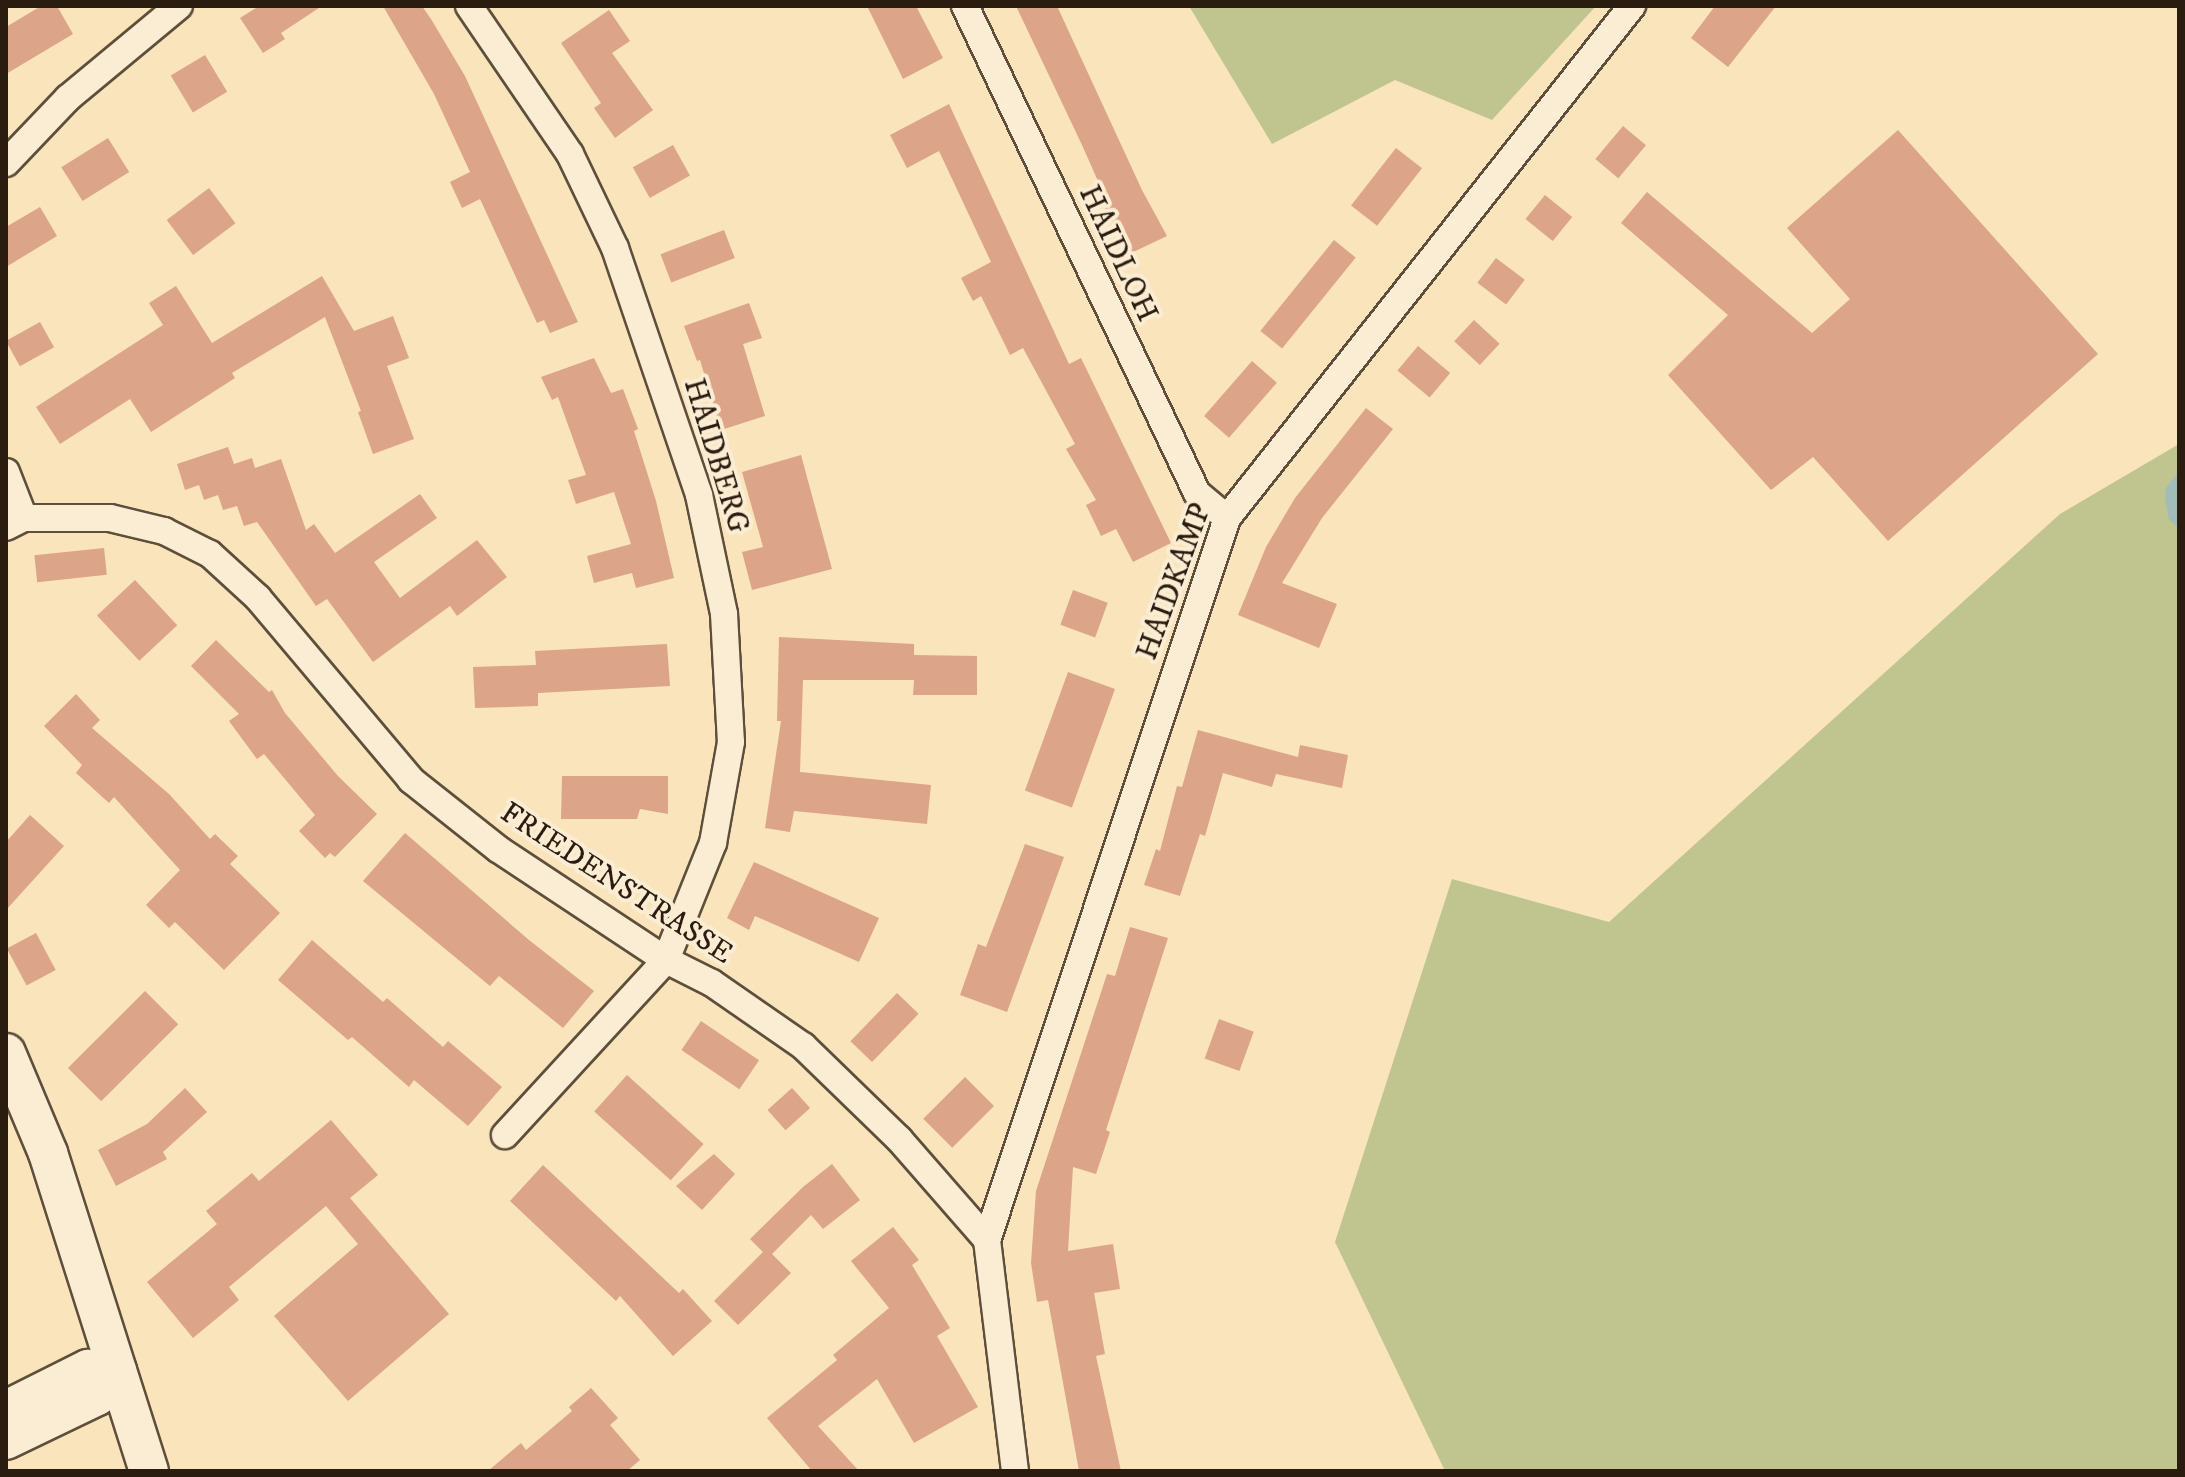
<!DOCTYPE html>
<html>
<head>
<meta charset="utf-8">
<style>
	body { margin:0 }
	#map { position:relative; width:2185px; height:1477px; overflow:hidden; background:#f9e4bc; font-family:"IM FELL DW Pica",serif }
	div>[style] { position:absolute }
	.green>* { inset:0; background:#c0c48f }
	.water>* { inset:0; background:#a1bcb9 }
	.building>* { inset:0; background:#dca489; transform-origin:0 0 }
	.roads { filter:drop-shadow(2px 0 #5e4e3b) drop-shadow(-2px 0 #5e4e3b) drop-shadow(0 2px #5e4e3b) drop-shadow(0 -2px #5e4e3b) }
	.minor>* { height:26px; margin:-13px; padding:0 13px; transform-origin:13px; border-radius:13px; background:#fbedd3 }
	.secondary>* { height:38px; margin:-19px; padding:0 19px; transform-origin:19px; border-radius:19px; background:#fbedd3 }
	span { translate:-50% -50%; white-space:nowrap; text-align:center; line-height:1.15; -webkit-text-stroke:8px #fbedd3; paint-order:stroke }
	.street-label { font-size:30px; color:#2b1c10 }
	.frame { position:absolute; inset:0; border:8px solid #2b1c10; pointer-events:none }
</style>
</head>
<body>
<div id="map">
	<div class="green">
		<i style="clip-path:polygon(1189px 6px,1596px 6px,1492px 120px,1395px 80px,1272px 144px)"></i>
		<i style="clip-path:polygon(2179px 444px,2179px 1471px,1445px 1471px,1335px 1242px,1452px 879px,1609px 922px,2060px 514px)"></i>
	</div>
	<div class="water">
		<i style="clip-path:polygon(2179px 471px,2179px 528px,2169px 520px,2165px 498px,2166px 488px)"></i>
	</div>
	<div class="building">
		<i style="clip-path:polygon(41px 6px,57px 6px,73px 34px,6px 74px,6px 27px)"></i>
		<i style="clip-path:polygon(259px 6px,322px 6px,281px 33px,285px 39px,263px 53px,240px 18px)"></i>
		<i style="clip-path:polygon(383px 6px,422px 6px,431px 19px,465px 76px,578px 322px,550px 333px,544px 320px,537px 323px,480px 199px,462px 208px,450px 182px,470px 172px,434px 94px)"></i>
		<i style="clip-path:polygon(867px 6px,916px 6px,943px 58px,903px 79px)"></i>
		<i style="clip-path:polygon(1016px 6px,1057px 6px,1142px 190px,1167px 236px,1129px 254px,1105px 208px,1109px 206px,1082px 145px)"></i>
		<i style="clip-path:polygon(1715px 6px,1776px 6px,1728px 67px,1691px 38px)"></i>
		<i style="clip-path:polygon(609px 10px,630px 41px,612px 53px,653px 110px,615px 138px,594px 108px,601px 103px,561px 43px)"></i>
		<i style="left:205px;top:55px;width:43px;height:40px;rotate:59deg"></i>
		<i style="clip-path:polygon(949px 104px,1069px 364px,1081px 358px,1171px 543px,1133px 562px,1116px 529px,1101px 536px,1086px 505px,1096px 500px,1066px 449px,1075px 444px,1023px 348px,1010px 355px,981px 296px,973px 301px,961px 278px,991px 262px,939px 151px,907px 168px,890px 135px)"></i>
		<i style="left:1623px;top:126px;width:30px;height:43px;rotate:40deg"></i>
		<i style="clip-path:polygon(1898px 130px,2098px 354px,1888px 541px,1813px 457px,1771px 490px,1668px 375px,1728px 315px,1621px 223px,1647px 192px,1812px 333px,1850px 299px,1787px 228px)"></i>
		<i style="left:108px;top:138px;width:40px;height:55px;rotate:58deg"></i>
		<i style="left:673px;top:145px;width:35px;height:46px;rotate:61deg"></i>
		<i style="left:1396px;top:148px;width:33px;height:73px;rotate:38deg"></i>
		<i style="left:209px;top:188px;width:44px;height:53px;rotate:53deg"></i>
		<i style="left:1545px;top:195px;width:35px;height:31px;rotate:39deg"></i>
		<i style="clip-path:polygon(40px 207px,57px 236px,6px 267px,6px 227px)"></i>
		<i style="left:724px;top:230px;width:30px;height:68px;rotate:69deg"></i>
		<i style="left:1334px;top:240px;width:28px;height:117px;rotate:39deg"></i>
		<i style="left:1496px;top:258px;width:36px;height:31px;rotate:37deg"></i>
		<i style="clip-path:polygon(322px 276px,354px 331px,393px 316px,409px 358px,387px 366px,414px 439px,373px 454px,358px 412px,361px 411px,325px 317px,232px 373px,235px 378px,151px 432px,130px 399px,60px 444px,36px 407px,163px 325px,149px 303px,176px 286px,212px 343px)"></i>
		<i style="clip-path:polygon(749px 303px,762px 338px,743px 344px,765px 416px,721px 430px,700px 360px,697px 361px,684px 326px)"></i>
		<i style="left:1474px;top:320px;width:35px;height:29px;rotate:43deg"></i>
		<i style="left:40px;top:322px;width:29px;height:39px;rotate:61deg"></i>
		<i style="left:1418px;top:346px;width:42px;height:32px;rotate:40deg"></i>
		<i style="clip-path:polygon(594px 358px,611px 393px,623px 389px,638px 429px,634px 431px,656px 501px,674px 578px,636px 588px,632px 573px,594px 583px,587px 556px,631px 544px,614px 492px,576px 504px,568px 480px,586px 475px,558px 397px,552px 400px,541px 377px)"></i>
		<i style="left:1252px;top:361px;width:33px;height:73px;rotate:41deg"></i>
		<i style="clip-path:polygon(1366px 408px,1393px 429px,1322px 518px,1282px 583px,1337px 604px,1319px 648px,1238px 615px,1266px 547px,1295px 498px)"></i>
		<i style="clip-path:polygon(228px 447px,234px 464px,252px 458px,255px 468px,281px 459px,306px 530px,314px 524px,335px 553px,420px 494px,437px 518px,374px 562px,400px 598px,477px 540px,507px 577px,457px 616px,450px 606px,373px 662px,327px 599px,316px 606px,257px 522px,244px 526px,237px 506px,223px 510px,218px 495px,204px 500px,199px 485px,185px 490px,177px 464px)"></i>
		<i style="clip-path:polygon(801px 455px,832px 569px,752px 590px,742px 552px,763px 547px,742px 472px)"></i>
		<i style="left:104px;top:548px;width:27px;height:70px;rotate:84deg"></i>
		<i style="left:135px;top:580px;width:62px;height:52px;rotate:47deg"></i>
		<i style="left:1073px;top:590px;width:37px;height:37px;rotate:20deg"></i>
		<i style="clip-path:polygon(779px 637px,914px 644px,914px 655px,977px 656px,977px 695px,913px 695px,914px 680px,803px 680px,800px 772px,931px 785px,927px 824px,794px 811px,790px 832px,765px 828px,781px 721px,777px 721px)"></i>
		<i style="clip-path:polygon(216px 640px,269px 692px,272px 690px,285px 713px,338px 776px,377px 814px,335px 857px,330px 853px,325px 858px,299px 831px,315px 815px,264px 754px,257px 759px,229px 721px,239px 714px,191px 666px)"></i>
		<i style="clip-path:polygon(667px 644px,670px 686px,538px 693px,538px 706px,475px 708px,473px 667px,536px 665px,535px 651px)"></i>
		<i style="left:1068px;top:672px;width:50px;height:126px;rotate:20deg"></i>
		<i style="clip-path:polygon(76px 694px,100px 720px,92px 728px,169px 794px,210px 839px,215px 834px,238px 856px,230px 864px,280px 913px,224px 970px,175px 922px,169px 928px,146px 905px,180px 870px,114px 797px,109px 803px,76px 773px,82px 765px,44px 726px)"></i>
		<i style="clip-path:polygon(1198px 730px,1298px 757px,1300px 745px,1348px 755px,1342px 788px,1276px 774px,1272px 787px,1223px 773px,1205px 836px,1200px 834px,1180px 896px,1144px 885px,1156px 849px,1160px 851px,1177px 786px,1182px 787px)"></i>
		<i style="clip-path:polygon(562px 776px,668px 776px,668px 814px,640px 809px,637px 819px,561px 819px)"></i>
		<i style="clip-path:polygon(30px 815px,64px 846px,6px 910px,6px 842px)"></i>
		<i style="clip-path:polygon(405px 833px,529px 940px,594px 991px,563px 1028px,499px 976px,490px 986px,363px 881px)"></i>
		<i style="clip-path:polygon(1025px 844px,1064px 857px,1007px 1012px,960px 995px,978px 944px,986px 947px)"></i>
		<i style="clip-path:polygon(754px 862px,879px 918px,859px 962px,755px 916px,749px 930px,727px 918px)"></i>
		<i style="clip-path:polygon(1130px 927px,1168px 938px,1106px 1130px,1110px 1132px,1096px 1174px,1073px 1167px,1068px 1251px,1113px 1244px,1120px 1289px,1094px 1293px,1105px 1354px,1096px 1356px,1121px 1471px,1079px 1471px,1048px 1300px,1037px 1302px,1031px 1263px,1036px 1191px,1107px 974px,1115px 976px)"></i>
		<i style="left:36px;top:933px;width:42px;height:33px;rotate:62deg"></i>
		<i style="clip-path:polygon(312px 940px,383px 1002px,387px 998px,443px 1047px,448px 1041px,502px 1087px,468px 1126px,414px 1080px,409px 1087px,352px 1037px,348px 1040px,278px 980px)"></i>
		<i style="left:145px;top:991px;width:47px;height:109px;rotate:45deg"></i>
		<i style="left:897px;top:993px;width:30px;height:67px;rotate:44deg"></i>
		<i style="left:1219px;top:1019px;width:37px;height:42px;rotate:20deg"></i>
		<i style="left:701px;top:1021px;width:70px;height:35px;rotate:34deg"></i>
		<i style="left:627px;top:1075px;width:103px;height:49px;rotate:42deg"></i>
		<i style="left:965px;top:1077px;width:41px;height:59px;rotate:45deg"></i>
		<i style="clip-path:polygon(185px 1088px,207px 1112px,163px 1152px,167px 1159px,116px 1186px,98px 1150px,147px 1124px)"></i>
		<i style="left:792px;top:1088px;width:27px;height:33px;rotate:48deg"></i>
		<i style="clip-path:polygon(331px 1120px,378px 1175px,350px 1198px,449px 1314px,348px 1401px,274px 1316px,358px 1244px,326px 1206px,229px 1287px,239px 1300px,193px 1338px,147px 1282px,217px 1224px,206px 1211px,252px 1173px,259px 1181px)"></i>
		<i style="clip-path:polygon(714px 1154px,735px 1174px,702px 1210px,676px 1186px)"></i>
		<i style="clip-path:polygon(832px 1164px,860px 1200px,823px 1229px,811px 1215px,772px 1254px,791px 1273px,738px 1325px,714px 1301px,763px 1252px,750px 1239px,803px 1187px)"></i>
		<i style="clip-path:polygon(543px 1165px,679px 1293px,683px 1289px,712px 1321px,673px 1356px,620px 1296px,616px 1301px,510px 1201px)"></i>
		<i style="clip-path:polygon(893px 1227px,919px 1260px,912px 1265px,950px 1328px,937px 1336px,978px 1407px,914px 1443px,877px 1379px,818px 1426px,859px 1471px,812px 1471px,767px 1418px,837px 1360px,833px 1355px,889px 1308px,851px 1261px)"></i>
		<i style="clip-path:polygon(591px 1388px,618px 1418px,610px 1425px,640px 1460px,627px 1471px,488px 1471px,521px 1443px,526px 1450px,572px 1411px,569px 1407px)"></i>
	</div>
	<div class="roads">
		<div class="minor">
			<i style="left:469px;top:6px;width:179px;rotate:55.7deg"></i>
			<i style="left:570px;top:154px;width:104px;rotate:64.4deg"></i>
			<i style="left:615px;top:248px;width:261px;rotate:71.2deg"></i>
			<i style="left:699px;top:495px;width:122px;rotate:78.1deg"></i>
			<i style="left:724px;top:614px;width:128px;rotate:86.9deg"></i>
			<i style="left:731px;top:742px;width:103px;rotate:100.1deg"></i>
			<i style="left:713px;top:843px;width:126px;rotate:111.9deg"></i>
			<i style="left:666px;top:960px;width:238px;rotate:132.6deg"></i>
			<i style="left:965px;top:6px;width:539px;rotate:64.53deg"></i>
			<i style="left:1197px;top:493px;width:39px;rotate:40deg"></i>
			<i style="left:6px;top:163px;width:90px;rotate:-46.4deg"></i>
			<i style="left:68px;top:98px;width:144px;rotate:-39.7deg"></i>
			<i style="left:6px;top:472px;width:49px;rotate:68.6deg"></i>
			<i style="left:6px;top:527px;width:20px;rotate:-27deg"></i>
			<i style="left:24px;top:518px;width:86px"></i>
			<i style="left:110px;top:518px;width:56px;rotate:13.5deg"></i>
			<i style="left:164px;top:531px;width:51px;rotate:26.6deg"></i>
			<i style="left:210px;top:554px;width:65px;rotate:42.5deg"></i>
			<i style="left:258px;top:598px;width:238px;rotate:49.9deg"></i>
			<i style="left:411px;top:780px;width:111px;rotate:38.4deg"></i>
			<i style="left:498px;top:849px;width:201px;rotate:33.5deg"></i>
			<i style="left:666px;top:960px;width:51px;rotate:26.6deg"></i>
			<i style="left:712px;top:983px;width:111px;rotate:34.7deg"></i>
			<i style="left:803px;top:1046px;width:134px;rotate:44.1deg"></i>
			<i style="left:899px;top:1139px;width:134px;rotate:48.9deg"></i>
			<i style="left:987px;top:1240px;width:233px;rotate:83.1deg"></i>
			<i style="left:987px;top:1240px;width:761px;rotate:-71.61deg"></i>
			<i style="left:1227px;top:518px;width:653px;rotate:-51.66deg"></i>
		</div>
		<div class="secondary">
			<i style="left:6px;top:1053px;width:108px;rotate:67.2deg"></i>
			<i style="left:48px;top:1153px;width:334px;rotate:72.4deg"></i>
			<i style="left:6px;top:1410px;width:92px;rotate:-26.6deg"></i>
			<i style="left:88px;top:1369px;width:29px;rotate:4deg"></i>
			<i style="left:6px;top:1440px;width:101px;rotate:-25.8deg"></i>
			<i style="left:97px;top:1396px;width:32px;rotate:-51deg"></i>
		</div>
	</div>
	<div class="street-label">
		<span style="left:1117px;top:254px;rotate:65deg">HAIDLOH</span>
		<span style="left:715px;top:456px;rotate:73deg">HAIDBERG</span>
		<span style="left:1175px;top:582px;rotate:-70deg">HAIDKAMP</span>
		<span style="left:616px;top:884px;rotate:33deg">FRIEDENSTRASSE</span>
	</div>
	<div class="frame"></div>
</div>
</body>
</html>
